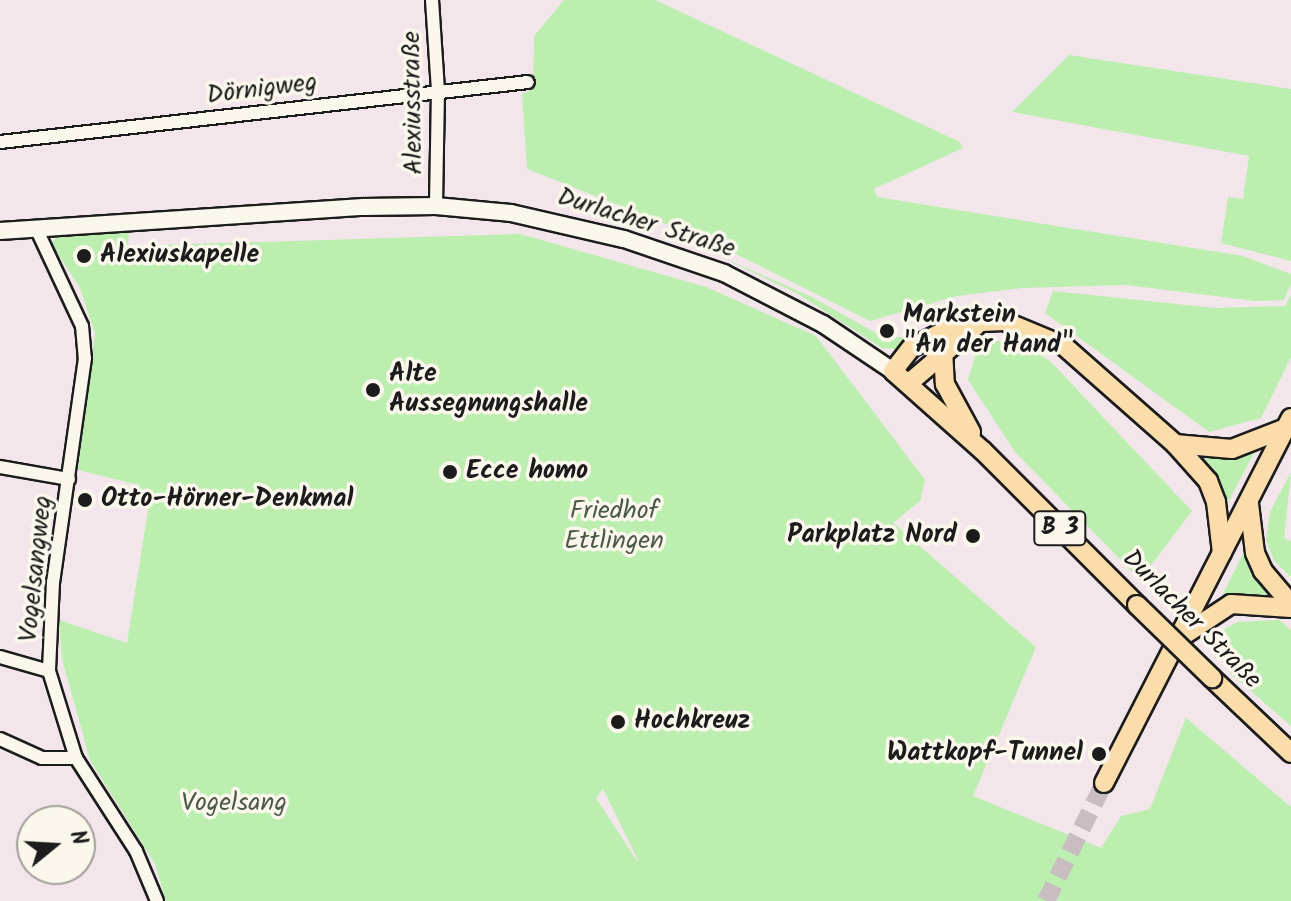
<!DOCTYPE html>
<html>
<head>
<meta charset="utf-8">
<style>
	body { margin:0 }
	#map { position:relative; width:1291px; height:901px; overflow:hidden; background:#f3e6eb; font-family:Kalam,sans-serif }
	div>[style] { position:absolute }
	.green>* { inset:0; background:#bbeeaf }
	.primary-tunnel>* { height:18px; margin-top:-9px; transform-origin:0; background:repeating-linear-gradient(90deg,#c8bec2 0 18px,transparent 0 27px) }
	.roads { filter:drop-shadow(2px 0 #1c1c1c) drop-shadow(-2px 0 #1c1c1c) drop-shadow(0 2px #1c1c1c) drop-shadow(0 -2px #1c1c1c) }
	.street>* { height:12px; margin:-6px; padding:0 6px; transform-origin:6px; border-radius:6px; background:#fbf7ec }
	.secondary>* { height:16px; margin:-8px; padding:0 8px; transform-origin:8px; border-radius:8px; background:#fbf7ec }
	.primary>* { height:18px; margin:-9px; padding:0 9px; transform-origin:9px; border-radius:9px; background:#fbddab }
	.bridges { filter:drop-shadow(2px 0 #1c1c1c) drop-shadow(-2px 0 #1c1c1c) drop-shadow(0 2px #1c1c1c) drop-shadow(0 -2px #1c1c1c) }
	.primary-bridge>* { height:18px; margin:-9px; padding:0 9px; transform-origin:9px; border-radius:9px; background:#fbddab }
	.dots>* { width:22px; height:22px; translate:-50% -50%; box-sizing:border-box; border:4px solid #fbf7ec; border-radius:50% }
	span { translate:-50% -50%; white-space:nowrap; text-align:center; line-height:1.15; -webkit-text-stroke:7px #fbf7ec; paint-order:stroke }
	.shield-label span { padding:2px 6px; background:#fbf7ec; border:2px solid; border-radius:6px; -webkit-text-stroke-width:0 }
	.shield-label { font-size:24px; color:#1c1c1c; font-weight:700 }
	.street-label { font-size:26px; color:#1c1c1c }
	.poi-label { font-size:26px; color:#1c1c1c; font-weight:700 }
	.left { translate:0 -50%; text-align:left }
	.right { translate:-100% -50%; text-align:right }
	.park-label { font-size:26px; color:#4c5b48 }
	.north { position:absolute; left:16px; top:805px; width:80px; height:80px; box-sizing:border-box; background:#fbf7ec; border:2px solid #a29f99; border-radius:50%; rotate:72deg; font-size:22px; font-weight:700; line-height:32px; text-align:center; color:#1c1c1c }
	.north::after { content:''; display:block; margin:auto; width:28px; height:36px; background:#1c1c1c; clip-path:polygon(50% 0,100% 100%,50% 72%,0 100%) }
</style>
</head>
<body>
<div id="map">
	<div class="green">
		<i style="clip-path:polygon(564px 0,655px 0,960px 142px,963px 148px,874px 189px,877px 197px,1243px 256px,1291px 274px,1291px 284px,1284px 300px,1255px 301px,1126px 285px,1022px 288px,957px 296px,870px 321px,712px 242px,527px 169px,522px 94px,533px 89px,534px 36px)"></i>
		<i style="clip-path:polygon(1069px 55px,1291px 89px,1291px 261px,1221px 243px,1228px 197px,1243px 199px,1249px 156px,1012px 112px)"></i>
		<i style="clip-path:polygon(evenodd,129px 230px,128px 246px,520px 234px,706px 287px,816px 336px,925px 480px,920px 501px,893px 523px,1036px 647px,973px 796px,1101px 848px,1121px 816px,1150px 809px,1186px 718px,1291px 807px,1291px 901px,166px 901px,155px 864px,90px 760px,62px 659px,59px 620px,127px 643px,150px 497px,141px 494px,139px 485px,78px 470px,95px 333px,80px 288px,51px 243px,60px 235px,129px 230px,603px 789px,638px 860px,637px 861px,596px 798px,603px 789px)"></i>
		<i style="clip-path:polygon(719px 256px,810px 296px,883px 337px,915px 337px,899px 349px,882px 348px,798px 294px)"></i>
		<i style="clip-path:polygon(1053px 291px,1215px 308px,1285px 306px,1291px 295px,1291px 357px,1261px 418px,1209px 432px,1045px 313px)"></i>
		<i style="clip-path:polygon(988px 340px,1025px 344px,1051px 362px,1192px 511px,1140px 580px,1015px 452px,968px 380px,977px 350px,989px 348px)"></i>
		<i style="clip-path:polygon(1252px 451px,1254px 453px,1226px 506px,1196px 456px,1222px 459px)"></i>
		<i style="clip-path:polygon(1291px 472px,1284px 538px,1291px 541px,1291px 577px,1274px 561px,1266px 540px,1270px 512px)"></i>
		<i style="clip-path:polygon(1246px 547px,1272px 596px,1243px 594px,1219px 602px)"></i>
		<i style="clip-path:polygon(1279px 620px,1291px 630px,1291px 726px,1230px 673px,1212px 636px,1237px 622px)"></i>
	</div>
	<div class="primary-tunnel">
		<i style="left:1046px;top:901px;width:131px;rotate:-63.8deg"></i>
	</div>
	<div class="roads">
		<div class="street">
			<i style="left:432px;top:0;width:90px;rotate:86.2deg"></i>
			<i style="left:438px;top:90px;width:116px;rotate:91deg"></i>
			<i style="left:0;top:142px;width:531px;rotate:-6.48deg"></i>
			<i style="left:36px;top:228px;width:108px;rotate:64.9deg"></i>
			<i style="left:82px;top:326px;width:32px;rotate:85deg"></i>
			<i style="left:85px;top:358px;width:226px;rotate:98.1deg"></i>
			<i style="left:53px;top:582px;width:89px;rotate:92.6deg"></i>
			<i style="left:49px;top:671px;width:91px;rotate:72.8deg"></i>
			<i style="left:76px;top:758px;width:111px;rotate:57.2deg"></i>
			<i style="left:136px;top:851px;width:54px;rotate:67.2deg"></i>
			<i style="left:0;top:467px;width:70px;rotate:9.9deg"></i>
			<i style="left:0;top:657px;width:51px;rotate:15.9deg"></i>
			<i style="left:0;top:739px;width:46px;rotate:24.3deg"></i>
			<i style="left:42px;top:758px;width:34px"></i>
		</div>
		<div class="secondary">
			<i style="left:0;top:231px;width:364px;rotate:-3.8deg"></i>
			<i style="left:363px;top:207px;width:73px;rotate:-0.8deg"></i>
			<i style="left:436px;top:206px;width:75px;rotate:5.3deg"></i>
			<i style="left:511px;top:213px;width:116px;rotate:13deg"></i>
			<i style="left:624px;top:239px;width:106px;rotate:18.8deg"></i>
			<i style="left:724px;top:273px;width:111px;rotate:27.3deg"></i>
			<i style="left:823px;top:324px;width:84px;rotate:33.9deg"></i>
		</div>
		<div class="primary">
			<i style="left:943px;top:349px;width:35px;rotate:87deg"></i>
			<i style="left:945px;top:384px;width:55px;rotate:61.6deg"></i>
			<i style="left:909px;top:383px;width:88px;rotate:-40.4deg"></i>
			<i style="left:1175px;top:444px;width:57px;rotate:5deg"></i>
			<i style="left:1232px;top:449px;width:58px;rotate:-21.3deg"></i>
			<i style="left:1249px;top:504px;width:49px;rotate:83deg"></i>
			<i style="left:1255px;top:553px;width:20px;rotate:66deg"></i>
			<i style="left:1263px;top:571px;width:43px;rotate:49.7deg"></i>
			<i style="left:1137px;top:605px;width:218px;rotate:-135deg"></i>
			<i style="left:983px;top:451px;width:120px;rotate:-138.4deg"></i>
			<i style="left:893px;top:371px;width:29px;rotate:-52deg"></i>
			<i style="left:911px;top:348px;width:55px;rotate:-27deg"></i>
			<i style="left:960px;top:323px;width:44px;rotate:-2.6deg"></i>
			<i style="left:1004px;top:321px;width:65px;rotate:22.6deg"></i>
			<i style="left:1064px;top:346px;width:148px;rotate:41.4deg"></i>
			<i style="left:1175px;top:444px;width:50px;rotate:48.3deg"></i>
			<i style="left:1208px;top:481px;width:22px;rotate:69deg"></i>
			<i style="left:1216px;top:502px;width:51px;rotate:83.3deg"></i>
			<i style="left:1181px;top:637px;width:60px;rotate:-33.4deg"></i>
			<i style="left:1231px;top:604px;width:60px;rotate:3.8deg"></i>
			<i style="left:1212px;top:678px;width:109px;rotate:43.5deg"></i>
			<i style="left:1104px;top:783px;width:410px;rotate:-62.9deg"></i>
		</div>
	</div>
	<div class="bridges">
		<div class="primary-bridge">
			<i style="left:1137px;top:605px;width:105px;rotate:44.2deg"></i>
		</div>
	</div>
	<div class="dots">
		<i style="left:84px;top:256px;background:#1c1c1c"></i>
		<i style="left:887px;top:331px;background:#1c1c1c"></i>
		<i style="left:373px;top:390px;background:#1c1c1c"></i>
		<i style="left:450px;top:472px;background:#1c1c1c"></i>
		<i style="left:85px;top:500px;background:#1c1c1c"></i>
		<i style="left:973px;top:536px;background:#1c1c1c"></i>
		<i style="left:618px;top:722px;background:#1c1c1c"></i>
		<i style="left:1099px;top:754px;background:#1c1c1c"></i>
	</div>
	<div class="shield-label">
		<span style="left:1060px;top:528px">B 3</span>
	</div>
	<div class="street-label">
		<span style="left:262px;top:90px;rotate:-7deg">Dörnigweg</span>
		<span style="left:414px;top:103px;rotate:-91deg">Alexiusstraße</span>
		<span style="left:646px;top:224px;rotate:17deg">Durlacher Straße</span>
		<span style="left:37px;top:569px;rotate:-84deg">Vogelsangweg</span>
		<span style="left:1191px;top:620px;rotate:45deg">Durlacher Straße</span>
	</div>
	<div class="poi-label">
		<span class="left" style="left:100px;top:256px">Alexiuskapelle</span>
		<span class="left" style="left:903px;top:331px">Markstein<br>"An der Hand"</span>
		<span class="left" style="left:389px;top:390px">Alte<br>Aussegnungshalle</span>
		<span class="left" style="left:466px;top:472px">Ecce homo</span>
		<span class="left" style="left:101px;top:500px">Otto-Hörner-Denkmal</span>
		<span class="right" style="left:957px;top:536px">Parkplatz Nord</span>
		<span class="left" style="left:634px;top:722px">Hochkreuz</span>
		<span class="right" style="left:1083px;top:754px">Wattkopf-Tunnel</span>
	</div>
	<div class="park-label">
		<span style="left:614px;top:527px">Friedhof<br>Ettlingen</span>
		<span style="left:234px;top:804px">Vogelsang</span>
	</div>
	<div class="north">N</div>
</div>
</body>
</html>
